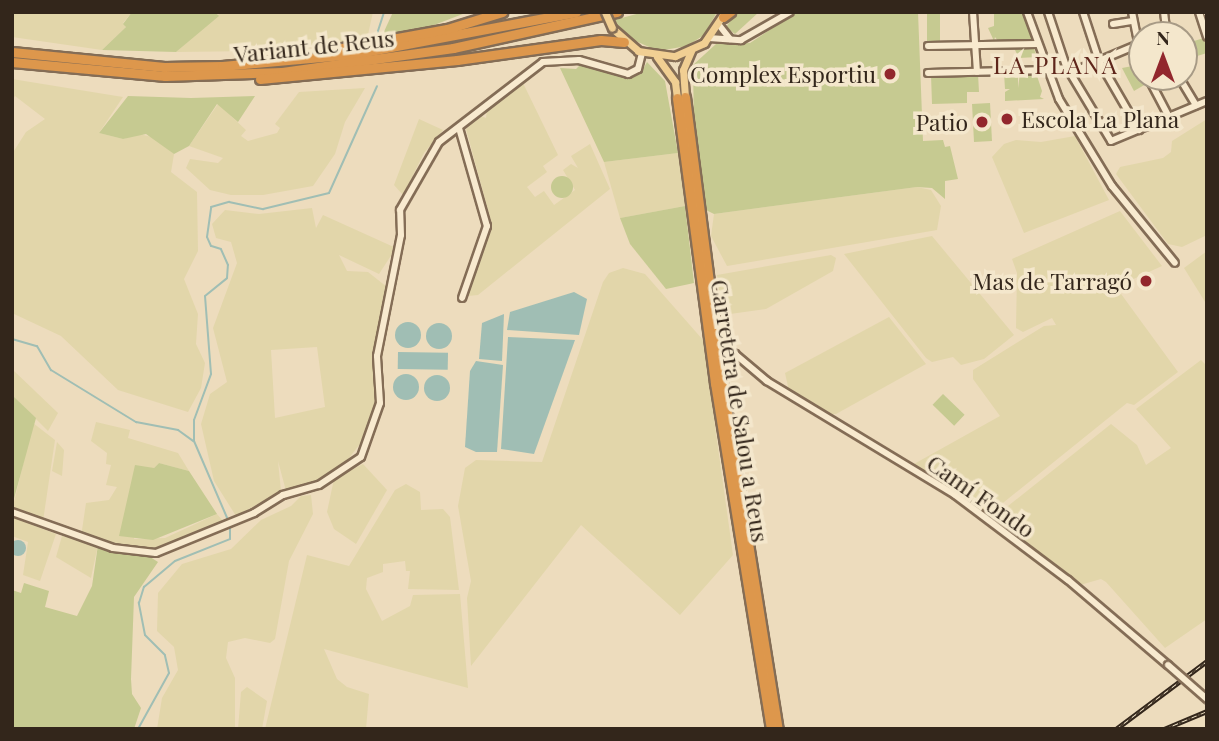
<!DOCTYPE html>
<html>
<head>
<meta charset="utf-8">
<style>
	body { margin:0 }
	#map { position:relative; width:1219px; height:741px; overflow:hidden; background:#eddcbd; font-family:"Playfair Display",serif }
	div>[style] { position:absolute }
	.farmland>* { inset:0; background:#e2d6aa }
	.green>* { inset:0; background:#c6ca91; transform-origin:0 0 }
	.round { border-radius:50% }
	.water>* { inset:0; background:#a0beb4; transform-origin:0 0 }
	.stream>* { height:2px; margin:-1px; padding:0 1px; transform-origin:1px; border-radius:1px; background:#a0beb4 }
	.roads { filter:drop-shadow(2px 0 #846d56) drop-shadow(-2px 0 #846d56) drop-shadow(0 2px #846d56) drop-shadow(0 -2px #846d56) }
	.minor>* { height:6px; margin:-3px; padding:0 3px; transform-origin:3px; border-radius:3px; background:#f8eacf }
	.major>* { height:7px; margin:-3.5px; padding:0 3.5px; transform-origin:3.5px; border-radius:3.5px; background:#f1cf93 }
	.highway>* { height:9px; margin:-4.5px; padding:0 4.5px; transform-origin:4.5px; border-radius:4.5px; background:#dd974c }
	.rail>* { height:4.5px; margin-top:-2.25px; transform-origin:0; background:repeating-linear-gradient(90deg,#f4e7cc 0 5px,#33261b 0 10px); box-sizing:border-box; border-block:2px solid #33261b }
	.bridges { filter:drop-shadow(2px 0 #846d56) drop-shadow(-2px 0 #846d56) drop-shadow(0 2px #846d56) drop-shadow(0 -2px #846d56) }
	.minor-bridge>* { height:6px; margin:-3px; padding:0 3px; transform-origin:3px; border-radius:3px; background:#f8eacf }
	.major-bridge>* { height:7px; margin:-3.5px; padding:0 3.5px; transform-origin:3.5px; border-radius:3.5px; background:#f1cf93 }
	.dots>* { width:19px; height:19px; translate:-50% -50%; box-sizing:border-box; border:4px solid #f4e7cc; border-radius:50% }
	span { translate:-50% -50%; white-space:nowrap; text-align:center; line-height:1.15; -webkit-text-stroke:7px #f4e7cc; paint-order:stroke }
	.street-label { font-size:23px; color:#33261b }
	.poi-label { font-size:23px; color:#33261b }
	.right { translate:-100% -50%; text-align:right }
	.left { translate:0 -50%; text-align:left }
	.neighbourhood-label { font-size:24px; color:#5f261b; letter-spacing:2px }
	.frame { position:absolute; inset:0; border:14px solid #33261b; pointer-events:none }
	.north { position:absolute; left:1128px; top:21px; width:70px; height:70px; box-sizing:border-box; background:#f4e7cc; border:2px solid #a79a85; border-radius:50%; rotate:0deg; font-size:19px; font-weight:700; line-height:28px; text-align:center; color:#33261b }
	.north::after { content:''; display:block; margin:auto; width:24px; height:32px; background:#92272d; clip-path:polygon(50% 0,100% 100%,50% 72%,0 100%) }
</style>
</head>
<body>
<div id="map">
	<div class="farmland">
		<i style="clip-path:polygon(12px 12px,132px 12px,123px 23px,126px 27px,102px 50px,12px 37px)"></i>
		<i style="clip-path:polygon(221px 12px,373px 12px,367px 39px,264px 51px,176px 52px)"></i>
		<i style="clip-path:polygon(12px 79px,123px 97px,99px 133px,123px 139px,139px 134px,152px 137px,174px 154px,171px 172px,197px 192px,198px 251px,184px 279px,198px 314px,196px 344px,205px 363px,201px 388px,188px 412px,118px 390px,61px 336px,12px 313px,12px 154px,26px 132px,45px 119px,15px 96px,12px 101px)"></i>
		<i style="clip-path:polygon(523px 83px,558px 155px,543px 166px,547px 172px,527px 187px,535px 197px,544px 191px,554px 205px,575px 190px,563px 170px,571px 164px,578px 168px,571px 156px,590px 144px,610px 189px,478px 295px,468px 296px,492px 225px,466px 129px,481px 116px,486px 118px,487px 110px)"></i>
		<i style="clip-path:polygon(365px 88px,345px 122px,335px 154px,313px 186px,263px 195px,231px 195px,210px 190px,186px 168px,190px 159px,218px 163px,223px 158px,189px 146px,218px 104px,246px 130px,241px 136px,248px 141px,277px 133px,280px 128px,275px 124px,299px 92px)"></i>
		<i style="clip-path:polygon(419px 119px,443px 130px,424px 153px,403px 195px,394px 185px)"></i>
		<i style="clip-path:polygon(1207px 119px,1207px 235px,1182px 247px,1168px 244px,1116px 174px,1120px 167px,1163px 158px,1171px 152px,1172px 141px)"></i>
		<i style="clip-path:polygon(1075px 136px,1109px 200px,1024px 233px,992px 157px,1004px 144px,1016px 140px,1041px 142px)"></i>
		<i style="clip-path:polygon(678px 153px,685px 206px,620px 218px,604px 162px)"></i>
		<i style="clip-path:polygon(917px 187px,931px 190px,941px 206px,937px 230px,727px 266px,711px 236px,714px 214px)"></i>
		<i style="clip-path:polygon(evenodd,312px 208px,316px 228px,323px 215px,396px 248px,379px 274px,339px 255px,347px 271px,368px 272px,387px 287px,374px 361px,377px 401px,364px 439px,345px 463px,318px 480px,286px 491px,278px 461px,281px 491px,236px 516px,214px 481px,201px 424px,210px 394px,227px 382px,213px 328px,237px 263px,231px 242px,216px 238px,212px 224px,225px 210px,259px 214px,312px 208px,317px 347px,325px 407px,275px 418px,271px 350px,317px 347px)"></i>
		<i style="clip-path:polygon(1120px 211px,1162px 266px,1116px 287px,1178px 372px,1134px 405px,1127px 403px,988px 515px,914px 464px,1000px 416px,973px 379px,973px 370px,1044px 326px,1056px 325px,1052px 318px,1023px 332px,1016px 328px,1017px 273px,1012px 259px)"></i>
		<i style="clip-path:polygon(932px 236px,1014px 335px,984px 359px,961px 365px,953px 357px,932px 362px,926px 358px,844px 254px)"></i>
		<i style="clip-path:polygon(1207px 251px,1207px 305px,1184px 268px)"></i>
		<i style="clip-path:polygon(831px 255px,836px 258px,833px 271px,766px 309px,730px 314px,721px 303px,717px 275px)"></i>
		<i style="clip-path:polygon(623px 268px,645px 274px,703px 340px,733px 555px,680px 615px,581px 525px,471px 666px,467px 598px,471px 581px,458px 506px,465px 468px,476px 460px,542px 462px,603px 282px,609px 273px)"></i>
		<i style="clip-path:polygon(889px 317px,926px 364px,836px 414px,825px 414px,789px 391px,785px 373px)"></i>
		<i style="clip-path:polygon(1201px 360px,1207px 366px,1207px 619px,1165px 648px,1106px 582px,1101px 579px,1080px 585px,995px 522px,1003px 510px,1111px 424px,1137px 445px,1146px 465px,1171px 448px,1136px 409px)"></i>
		<i style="clip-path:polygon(12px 369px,58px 413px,48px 431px,12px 395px)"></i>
		<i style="clip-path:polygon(96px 422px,130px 430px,128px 438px,178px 453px,189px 471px,159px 463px,154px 468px,134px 539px,165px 538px,217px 514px,223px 521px,153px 550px,81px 537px,86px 503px,109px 500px,117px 487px,106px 485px,111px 465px,106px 464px,107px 453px,91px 441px)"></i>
		<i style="clip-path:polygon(33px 423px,55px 440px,43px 521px,12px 510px)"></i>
		<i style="clip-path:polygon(57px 442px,64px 450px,62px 476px,52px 471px)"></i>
		<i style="clip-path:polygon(363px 464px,387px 490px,356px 544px,334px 529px,327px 512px,334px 479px)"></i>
		<i style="clip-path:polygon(406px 484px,420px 492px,421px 510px,443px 509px,450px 517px,459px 590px,408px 589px,410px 571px,406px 571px,405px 561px,383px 564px,383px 572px,367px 578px,366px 589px,382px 621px,410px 606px,413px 595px,460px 594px,468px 688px,324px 649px,337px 679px,347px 687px,369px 694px,366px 729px,265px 729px,307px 555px,349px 566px,395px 490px)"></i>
		<i style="clip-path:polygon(311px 495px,313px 514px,289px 561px,275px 639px,270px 643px,245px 638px,228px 642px,226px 658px,235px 678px,235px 729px,157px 729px,162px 698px,178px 670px,174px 647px,157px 631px,158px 593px,182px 564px,231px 549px,261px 520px,291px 506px,301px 496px)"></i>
		<i style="clip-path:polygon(12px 517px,56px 534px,40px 581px,23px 575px,28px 542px,12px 536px)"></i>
		<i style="clip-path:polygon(62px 536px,98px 545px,91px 578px,56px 557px)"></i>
		<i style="clip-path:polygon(247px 687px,267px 701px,262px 729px,238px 729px,241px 692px)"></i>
	</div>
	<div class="green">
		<i style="clip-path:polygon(132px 12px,215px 12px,219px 16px,176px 52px,102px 50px,126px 27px,123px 24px)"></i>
		<i style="clip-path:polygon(393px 12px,468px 12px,429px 27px,382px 36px)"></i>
		<i style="clip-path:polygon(644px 12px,717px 12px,704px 35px,687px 46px,658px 51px,629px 38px,614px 20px)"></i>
		<i style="clip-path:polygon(737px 12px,759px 12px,735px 34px,726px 27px)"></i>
		<i style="clip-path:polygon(797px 12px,918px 12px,923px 141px,943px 140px,945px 147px,950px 146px,958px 179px,945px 181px,945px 199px,932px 188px,917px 187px,714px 214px,706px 210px,694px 130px,693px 65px,716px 44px,750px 43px)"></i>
		<i style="left:927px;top:12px;width:13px;height:31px"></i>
		<i style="clip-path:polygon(994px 12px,1025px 12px,1034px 40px,998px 41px,995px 37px,994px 41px,988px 28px,994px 26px)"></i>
		<i style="clip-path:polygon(1204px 38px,1207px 53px,1184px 60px,1184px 44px)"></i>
		<i style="clip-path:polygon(1013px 46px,1033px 46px,1037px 57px,1019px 58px)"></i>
		<i style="clip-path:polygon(647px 62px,665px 81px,678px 153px,604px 162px,560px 68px,576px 69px,581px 64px,631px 77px,641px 73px)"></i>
		<i style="clip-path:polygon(1138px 65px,1146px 84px,1134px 91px,1122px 68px)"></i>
		<i style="clip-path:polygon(1004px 73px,1018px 73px,1018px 88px,1020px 73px,1036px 73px,1042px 91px,1040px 97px,1044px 99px,1005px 101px,1005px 92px,1010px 89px,1005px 89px)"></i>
		<i style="clip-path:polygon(978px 74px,979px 92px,967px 92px,967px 103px,932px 104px,931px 75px)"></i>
		<i style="clip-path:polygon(128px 96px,191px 98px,255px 96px,238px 122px,217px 104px,189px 146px,174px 154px,146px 134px,123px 139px,99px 133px)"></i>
		<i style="left:990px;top:103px;width:38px;height:18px;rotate:87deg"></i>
		<i class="round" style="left:551px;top:176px;width:22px;height:22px"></i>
		<i style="clip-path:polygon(685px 206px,694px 283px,666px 289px,630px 244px,620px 218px)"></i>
		<i style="left:943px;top:394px;width:30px;height:15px;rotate:44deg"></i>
		<i style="clip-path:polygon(12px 395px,36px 418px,12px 506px)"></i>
		<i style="clip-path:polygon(159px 463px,189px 471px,217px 514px,153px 540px,119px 536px,135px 465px,154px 468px)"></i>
		<i style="clip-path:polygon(98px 545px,147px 555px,158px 562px,134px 597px,131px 679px,132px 694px,141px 708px,134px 729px,12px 729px,12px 590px,21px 593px,24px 583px,49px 591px,45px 607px,77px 616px,92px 586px)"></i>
	</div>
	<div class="water">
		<i style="clip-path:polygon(574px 292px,587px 299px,579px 335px,507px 330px,510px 312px)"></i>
		<i style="clip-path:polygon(504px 314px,502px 361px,479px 359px,482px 323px)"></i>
		<i class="round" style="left:395px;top:322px;width:26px;height:26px"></i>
		<i class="round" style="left:426px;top:323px;width:26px;height:26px"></i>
		<i style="clip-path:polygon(508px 337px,575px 340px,534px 454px,501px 449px)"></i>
		<i style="left:398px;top:352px;width:50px;height:17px;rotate:1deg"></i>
		<i style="clip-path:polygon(476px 361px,503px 365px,497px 452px,476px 452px,465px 447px,470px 371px)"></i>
		<i class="round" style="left:393px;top:374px;width:26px;height:26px"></i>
		<i class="round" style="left:424px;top:375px;width:26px;height:26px"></i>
		<i class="round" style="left:10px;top:540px;width:16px;height:16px"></i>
	</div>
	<div class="stream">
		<i style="left:376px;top:37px;width:26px;rotate:-72deg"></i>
		<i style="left:12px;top:339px;width:26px;rotate:16deg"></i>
		<i style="left:37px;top:346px;width:28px;rotate:60deg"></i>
		<i style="left:51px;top:370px;width:100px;rotate:31.5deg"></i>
		<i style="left:136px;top:422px;width:43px;rotate:10.8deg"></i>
		<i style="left:178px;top:430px;width:19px;rotate:36deg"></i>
		<i style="left:228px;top:520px;width:86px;rotate:-113.3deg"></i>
		<i style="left:194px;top:441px;width:21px;rotate:-90deg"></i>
		<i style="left:194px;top:420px;width:49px;rotate:-69.7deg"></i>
		<i style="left:211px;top:374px;width:78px;rotate:-94.4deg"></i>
		<i style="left:205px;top:296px;width:28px;rotate:-39deg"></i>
		<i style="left:227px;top:278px;width:13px;rotate:-86deg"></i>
		<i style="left:228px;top:265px;width:17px;rotate:-114deg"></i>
		<i style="left:221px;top:249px;width:10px;rotate:-163deg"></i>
		<i style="left:211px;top:246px;width:10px;rotate:-114deg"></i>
		<i style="left:207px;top:237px;width:30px;rotate:-82deg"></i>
		<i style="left:211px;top:207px;width:19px;rotate:-16deg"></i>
		<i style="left:229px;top:202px;width:35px;rotate:12deg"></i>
		<i style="left:263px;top:209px;width:68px;rotate:-13.6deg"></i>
		<i style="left:329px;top:193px;width:117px;rotate:-65.8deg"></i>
		<i style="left:138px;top:729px;width:64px;rotate:-61deg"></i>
		<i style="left:169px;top:673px;width:18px;rotate:-103deg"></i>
		<i style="left:165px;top:655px;width:28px;rotate:-135deg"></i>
		<i style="left:145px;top:635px;width:33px;rotate:-101deg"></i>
		<i style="left:139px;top:603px;width:17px;rotate:-73deg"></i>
		<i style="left:144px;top:587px;width:40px;rotate:-40deg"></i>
		<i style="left:175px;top:561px;width:59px;rotate:-21.8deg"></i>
		<i style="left:230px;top:539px;width:13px;rotate:-90deg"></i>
	</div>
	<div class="roads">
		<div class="minor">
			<i style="left:973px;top:12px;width:60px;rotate:86.2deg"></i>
			<i style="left:1027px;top:12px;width:93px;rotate:69.8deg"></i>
			<i style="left:1059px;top:99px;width:102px;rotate:58.7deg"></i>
			<i style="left:1112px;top:186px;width:99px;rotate:50.7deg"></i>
			<i style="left:1048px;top:12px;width:57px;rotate:71.6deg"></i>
			<i style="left:1066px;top:66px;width:87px;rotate:59deg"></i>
			<i style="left:1111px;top:141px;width:104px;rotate:-22.6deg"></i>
			<i style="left:1083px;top:12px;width:52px;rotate:71.9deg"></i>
			<i style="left:1099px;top:61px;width:80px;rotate:59.9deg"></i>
			<i style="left:1132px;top:12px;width:51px;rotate:78.7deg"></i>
			<i style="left:1164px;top:12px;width:23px;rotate:83deg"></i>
			<i style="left:1199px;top:12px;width:26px;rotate:72deg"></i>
			<i style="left:1206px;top:12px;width:1px;rotate:45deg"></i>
			<i style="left:1113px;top:24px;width:20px;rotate:-9deg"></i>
			<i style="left:719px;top:25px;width:18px;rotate:52deg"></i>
			<i style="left:709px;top:38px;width:32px;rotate:4deg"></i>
			<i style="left:741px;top:40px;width:56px;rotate:-29.7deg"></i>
			<i style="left:928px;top:46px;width:109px;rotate:-1.1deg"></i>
			<i style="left:928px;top:73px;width:120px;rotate:-1.4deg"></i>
			<i style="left:1070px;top:73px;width:75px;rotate:-22.8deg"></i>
			<i style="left:1148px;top:77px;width:45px;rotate:62.3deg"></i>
			<i style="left:1179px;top:77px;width:33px;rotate:59deg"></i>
			<i style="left:459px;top:128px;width:102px;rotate:74.1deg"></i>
			<i style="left:487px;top:226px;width:76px;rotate:109.1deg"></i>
			<i style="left:718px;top:349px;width:18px;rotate:16deg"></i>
			<i style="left:735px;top:354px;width:42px;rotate:40.2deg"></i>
			<i style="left:767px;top:381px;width:220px;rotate:31.2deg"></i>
			<i style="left:955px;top:495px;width:141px;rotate:37deg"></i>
			<i style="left:1068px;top:580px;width:131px;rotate:40.4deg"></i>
			<i style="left:12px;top:512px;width:107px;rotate:19.6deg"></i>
			<i style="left:113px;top:548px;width:43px;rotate:6.6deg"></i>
			<i style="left:156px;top:553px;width:106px;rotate:-22.2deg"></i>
			<i style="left:254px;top:513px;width:34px;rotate:-32deg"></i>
			<i style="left:283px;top:495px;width:37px;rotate:-16deg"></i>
			<i style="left:319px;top:485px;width:50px;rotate:-33.7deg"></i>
			<i style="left:361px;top:457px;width:57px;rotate:-70.6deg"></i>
			<i style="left:380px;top:403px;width:47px;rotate:-93.7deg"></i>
			<i style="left:377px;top:356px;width:123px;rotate:-78.8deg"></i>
			<i style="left:401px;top:235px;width:25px;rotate:-92deg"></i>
			<i style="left:400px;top:210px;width:78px;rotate:-60.2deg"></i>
			<i style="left:439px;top:142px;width:131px;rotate:-37.6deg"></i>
			<i style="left:543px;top:62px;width:36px;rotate:-3deg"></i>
			<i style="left:579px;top:60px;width:51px;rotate:15.9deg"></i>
			<i style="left:628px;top:74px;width:11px;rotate:-27deg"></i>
			<i style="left:638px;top:69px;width:16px;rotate:-76deg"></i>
		</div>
		<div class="major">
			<i style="left:612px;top:28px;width:35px;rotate:41deg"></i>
			<i style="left:638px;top:51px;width:37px;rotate:8deg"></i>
			<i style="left:675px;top:56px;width:32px;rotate:-24deg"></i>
			<i style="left:704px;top:43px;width:36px;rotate:-56deg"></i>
			<i style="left:657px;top:57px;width:31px;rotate:54deg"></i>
			<i style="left:675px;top:82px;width:16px;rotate:83deg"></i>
			<i style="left:685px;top:97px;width:27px;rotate:-94deg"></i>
			<i style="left:683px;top:70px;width:21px;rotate:-67deg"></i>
		</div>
		<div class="highway">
			<i style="left:723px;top:17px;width:9px;rotate:-36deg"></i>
			<i style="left:12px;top:52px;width:153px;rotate:5.6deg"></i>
			<i style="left:164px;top:67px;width:58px;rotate:-1deg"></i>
			<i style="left:222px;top:66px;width:133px;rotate:-5.2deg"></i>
			<i style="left:354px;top:54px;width:226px;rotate:-10.7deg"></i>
			<i style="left:320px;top:52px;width:129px;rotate:-10.3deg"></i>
			<i style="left:447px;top:29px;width:58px;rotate:-17.2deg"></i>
			<i style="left:12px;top:62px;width:154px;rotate:5.2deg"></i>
			<i style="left:165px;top:76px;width:117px;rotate:-2deg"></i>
			<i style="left:282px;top:72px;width:173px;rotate:-8deg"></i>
			<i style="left:453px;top:48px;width:168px;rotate:-12.4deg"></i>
			<i style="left:260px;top:79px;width:198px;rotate:-5.5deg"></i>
			<i style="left:457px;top:60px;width:145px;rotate:-7.9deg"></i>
			<i style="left:601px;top:40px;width:23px;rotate:5deg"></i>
			<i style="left:685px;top:97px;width:286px;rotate:82.6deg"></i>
			<i style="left:722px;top:381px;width:352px;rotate:80.9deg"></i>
			<i style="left:677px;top:98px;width:288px;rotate:82.4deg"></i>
			<i style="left:715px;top:383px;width:351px;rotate:80.8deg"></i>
		</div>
	</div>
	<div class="rail">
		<i style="left:1116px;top:729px;width:114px;rotate:-36.8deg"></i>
		<i style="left:1164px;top:729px;width:47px;rotate:-22.7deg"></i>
	</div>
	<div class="bridges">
		<div class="minor-bridge">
			<i style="left:1168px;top:665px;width:52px;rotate:41.1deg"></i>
		</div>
		<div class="major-bridge">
			<i style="left:605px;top:12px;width:17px;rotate:66deg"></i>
		</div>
	</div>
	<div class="dots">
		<i style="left:890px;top:74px;background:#92272d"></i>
		<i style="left:1007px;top:119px;background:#92272d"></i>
		<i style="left:982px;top:122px;background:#92272d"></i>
		<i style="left:1146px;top:281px;background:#92272d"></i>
	</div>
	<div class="street-label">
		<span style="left:314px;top:46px;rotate:-6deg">Variant de Reus</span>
		<span style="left:740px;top:411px;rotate:81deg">Carretera de Salou a Reus</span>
		<span style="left:981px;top:496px;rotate:35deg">Camí Fondo</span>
	</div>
	<div class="poi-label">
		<span class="right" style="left:876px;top:74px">Complex Esportiu</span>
		<span class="left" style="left:1021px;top:119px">Escola La Plana</span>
		<span class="right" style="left:968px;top:122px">Patio</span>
		<span class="right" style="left:1132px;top:281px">Mas de Tarragó</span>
	</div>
	<div class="neighbourhood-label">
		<span style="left:1056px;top:65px">LA PLANA</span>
	</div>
	<div class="frame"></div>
	<div class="north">N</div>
</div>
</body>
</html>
